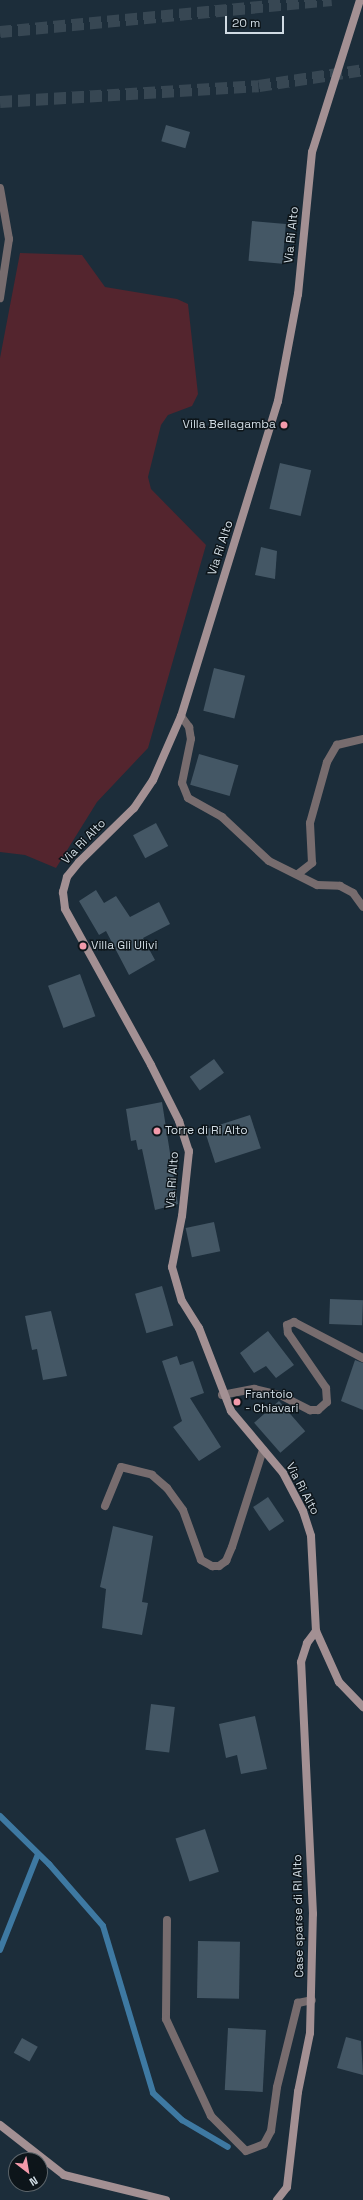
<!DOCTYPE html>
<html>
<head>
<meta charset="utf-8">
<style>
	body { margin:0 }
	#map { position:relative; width:363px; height:2200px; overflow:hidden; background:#1c2d3a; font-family:"Space Grotesk",sans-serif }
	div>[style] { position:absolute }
	.green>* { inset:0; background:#54252e }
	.stream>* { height:6px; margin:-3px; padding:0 3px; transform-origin:3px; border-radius:3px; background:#3e79a2 }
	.building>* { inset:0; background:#445765; transform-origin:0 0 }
	.highway-tunnel>* { height:12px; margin-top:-6px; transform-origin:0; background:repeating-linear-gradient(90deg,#374753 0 12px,transparent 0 18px) }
	.lane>* { height:8px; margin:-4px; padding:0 4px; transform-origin:4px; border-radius:4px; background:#776c6e }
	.street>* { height:8px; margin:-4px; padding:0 4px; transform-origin:4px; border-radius:4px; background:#776c6e }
	.secondary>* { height:8px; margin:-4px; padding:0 4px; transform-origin:4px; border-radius:4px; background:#a39093 }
	.dots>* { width:11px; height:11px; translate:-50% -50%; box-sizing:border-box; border:2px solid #0d151a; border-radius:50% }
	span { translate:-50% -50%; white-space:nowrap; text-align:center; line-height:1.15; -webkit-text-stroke:3px #0d151a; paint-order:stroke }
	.street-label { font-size:12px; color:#d0dbe3 }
	.poi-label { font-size:12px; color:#d0dbe3 }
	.right { translate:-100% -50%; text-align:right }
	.left { translate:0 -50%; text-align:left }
	.north { position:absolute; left:8px; top:2152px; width:40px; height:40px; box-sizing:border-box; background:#0d151a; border:1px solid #5b646a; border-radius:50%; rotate:149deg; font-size:11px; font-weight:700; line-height:16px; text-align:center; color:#d0dbe3 }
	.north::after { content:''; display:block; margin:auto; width:14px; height:18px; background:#f39aaa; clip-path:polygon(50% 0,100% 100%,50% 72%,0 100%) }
	.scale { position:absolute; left:225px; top:16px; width:59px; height:18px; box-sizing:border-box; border:2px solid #d0dbe3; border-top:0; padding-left:5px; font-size:12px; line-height:14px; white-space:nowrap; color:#d0dbe3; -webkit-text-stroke:3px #0d151a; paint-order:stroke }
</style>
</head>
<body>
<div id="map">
	<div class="green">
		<i style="clip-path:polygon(20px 253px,82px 255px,105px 287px,177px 299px,188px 304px,198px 394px,192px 406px,168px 415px,161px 425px,148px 477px,151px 489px,206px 545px,148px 748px,97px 802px,56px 868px,25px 855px,0 852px,0 358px)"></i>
	</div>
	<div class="stream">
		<i style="left:0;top:1816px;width:69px;rotate:44.4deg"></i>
		<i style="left:49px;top:1864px;width:82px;rotate:48.9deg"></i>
		<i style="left:103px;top:1926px;width:174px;rotate:73.3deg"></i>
		<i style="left:153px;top:2093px;width:40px;rotate:43deg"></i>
		<i style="left:182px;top:2120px;width:53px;rotate:30.4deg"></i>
		<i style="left:0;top:1950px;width:103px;rotate:-68.4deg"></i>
	</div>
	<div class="building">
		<i style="left:166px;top:125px;width:25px;height:17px;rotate:16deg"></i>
		<i style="left:252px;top:221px;width:34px;height:40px;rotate:5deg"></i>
		<i style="left:280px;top:463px;width:32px;height:47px;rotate:13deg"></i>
		<i style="clip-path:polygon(261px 547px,277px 551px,275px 579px,255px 575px)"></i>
		<i style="left:214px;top:668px;width:32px;height:44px;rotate:14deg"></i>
		<i style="left:199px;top:754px;width:41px;height:32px;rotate:16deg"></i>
		<i style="left:156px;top:823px;width:26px;height:26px;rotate:62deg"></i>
		<i style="clip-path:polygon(96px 890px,104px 903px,116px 896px,130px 917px,159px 902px,170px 924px,143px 938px,155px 960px,129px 975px,106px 931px,99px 935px,79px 901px)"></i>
		<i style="left:80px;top:974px;width:45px;height:34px;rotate:70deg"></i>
		<i style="left:214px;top:1059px;width:17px;height:30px;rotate:54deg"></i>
		<i style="clip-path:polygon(162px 1102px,178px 1204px,155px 1210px,142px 1149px,138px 1150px,136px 1140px,131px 1141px,126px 1109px)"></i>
		<i style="left:250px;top:1115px;width:35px;height:48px;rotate:72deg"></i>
		<i style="left:214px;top:1222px;width:30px;height:29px;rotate:78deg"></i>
		<i style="left:162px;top:1286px;width:41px;height:28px;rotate:74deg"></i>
		<i style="left:330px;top:1299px;width:33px;height:25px;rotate:2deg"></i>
		<i style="clip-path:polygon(51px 1311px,67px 1376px,43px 1380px,37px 1349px,32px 1350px,25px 1316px)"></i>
		<i style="clip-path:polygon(268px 1331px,294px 1365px,276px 1378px,266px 1366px,254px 1373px,240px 1353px)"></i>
		<i style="clip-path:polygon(177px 1356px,180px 1365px,193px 1361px,204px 1393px,190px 1398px,221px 1447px,199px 1461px,173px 1427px,182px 1421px,162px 1361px)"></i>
		<i style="clip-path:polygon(355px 1360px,363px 1363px,363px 1410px,341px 1401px)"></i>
		<i style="left:279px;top:1401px;width:40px;height:33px;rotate:49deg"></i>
		<i style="left:268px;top:1497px;width:29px;height:18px;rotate:56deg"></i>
		<i style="clip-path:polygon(113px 1526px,153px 1536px,142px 1602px,148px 1603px,142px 1635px,102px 1628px,106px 1589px,100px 1587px)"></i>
		<i style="left:151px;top:1704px;width:24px;height:46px;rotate:7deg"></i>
		<i style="clip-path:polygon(255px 1716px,267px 1769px,241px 1774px,237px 1755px,226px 1758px,219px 1724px)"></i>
		<i style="left:205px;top:1829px;width:45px;height:31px;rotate:72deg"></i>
		<i style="left:198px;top:1941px;width:42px;height:57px;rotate:1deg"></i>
		<i style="left:228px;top:2028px;width:38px;height:62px;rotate:3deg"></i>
		<i style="clip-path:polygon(346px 2037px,361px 2041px,363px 2075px,337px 2068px)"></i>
		<i style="left:22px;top:2038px;width:18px;height:17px;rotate:29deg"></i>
	</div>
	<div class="highway-tunnel">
		<i style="left:0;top:32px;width:333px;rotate:-5.5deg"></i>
		<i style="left:0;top:102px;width:259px;rotate:-3.5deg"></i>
		<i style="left:259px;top:86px;width:105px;rotate:-8.7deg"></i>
	</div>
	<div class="lane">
		<i style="left:167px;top:1920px;width:99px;rotate:90.6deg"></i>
		<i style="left:166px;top:2019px;width:107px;rotate:65.1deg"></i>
		<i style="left:211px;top:2116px;width:49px;rotate:45deg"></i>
		<i style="left:246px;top:2151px;width:19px;rotate:-21deg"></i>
		<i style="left:264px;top:2144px;width:15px;rotate:-62deg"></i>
		<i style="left:271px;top:2131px;width:44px;rotate:-82.2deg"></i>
		<i style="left:277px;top:2087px;width:87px;rotate:-76deg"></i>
		<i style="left:298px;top:2003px;width:14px;rotate:-12deg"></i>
	</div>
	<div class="street">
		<i style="left:0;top:188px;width:52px;rotate:80deg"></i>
		<i style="left:9px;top:239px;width:60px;rotate:98.7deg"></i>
		<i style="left:181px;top:716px;width:14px;rotate:54deg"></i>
		<i style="left:189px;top:727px;width:12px;rotate:81deg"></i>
		<i style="left:191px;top:739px;width:45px;rotate:101.6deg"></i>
		<i style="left:182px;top:783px;width:16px;rotate:68deg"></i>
		<i style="left:188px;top:798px;width:39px;rotate:29deg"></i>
		<i style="left:222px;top:817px;width:64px;rotate:43.1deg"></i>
		<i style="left:269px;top:861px;width:54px;rotate:26.6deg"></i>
		<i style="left:317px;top:885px;width:23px;rotate:2deg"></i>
		<i style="left:340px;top:886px;width:15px;rotate:28deg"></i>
		<i style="left:353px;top:893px;width:17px;rotate:54deg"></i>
		<i style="left:298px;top:874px;width:18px;rotate:-38deg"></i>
		<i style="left:312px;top:863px;width:40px;rotate:-92.9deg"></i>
		<i style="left:310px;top:823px;width:63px;rotate:-74.4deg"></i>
		<i style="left:327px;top:762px;width:20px;rotate:-60deg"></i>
		<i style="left:337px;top:745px;width:27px;rotate:-13deg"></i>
		<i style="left:222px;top:1395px;width:33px;rotate:-11deg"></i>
		<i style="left:254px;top:1389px;width:27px;rotate:13deg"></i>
		<i style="left:280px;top:1395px;width:34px;rotate:27deg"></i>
		<i style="left:310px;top:1410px;width:8px"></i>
		<i style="left:318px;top:1410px;width:12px;rotate:-42deg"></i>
		<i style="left:327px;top:1402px;width:14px;rotate:-94deg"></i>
		<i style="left:326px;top:1388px;width:67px;rotate:-124.6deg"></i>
		<i style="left:288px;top:1333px;width:8px;rotate:-97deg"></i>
		<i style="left:287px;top:1325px;width:8px;rotate:-23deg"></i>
		<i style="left:294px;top:1322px;width:78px;rotate:27.6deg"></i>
		<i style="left:105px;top:1506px;width:42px;rotate:-67.7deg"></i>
		<i style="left:121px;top:1467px;width:32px;rotate:14deg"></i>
		<i style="left:152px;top:1475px;width:20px;rotate:41deg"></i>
		<i style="left:167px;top:1488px;width:27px;rotate:54deg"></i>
		<i style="left:183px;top:1510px;width:53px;rotate:70.2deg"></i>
		<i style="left:201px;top:1560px;width:13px;rotate:29deg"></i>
		<i style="left:212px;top:1566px;width:7px"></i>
		<i style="left:219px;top:1566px;width:9px;rotate:-36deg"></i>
		<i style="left:226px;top:1561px;width:15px;rotate:-67deg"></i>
		<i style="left:232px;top:1547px;width:102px;rotate:-72.3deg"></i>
	</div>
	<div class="secondary">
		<i style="left:360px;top:0;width:159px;rotate:107.5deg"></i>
		<i style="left:312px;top:152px;width:143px;rotate:95.6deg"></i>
		<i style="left:298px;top:294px;width:109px;rotate:100.6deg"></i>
		<i style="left:278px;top:401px;width:330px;rotate:107.1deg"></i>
		<i style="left:181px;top:716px;width:70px;rotate:113.6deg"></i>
		<i style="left:153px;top:780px;width:34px;rotate:124deg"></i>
		<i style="left:134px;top:808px;width:77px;rotate:135.5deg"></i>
		<i style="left:79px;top:862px;width:19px;rotate:129deg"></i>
		<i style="left:67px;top:877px;width:16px;rotate:105deg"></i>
		<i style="left:63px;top:892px;width:17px;rotate:83deg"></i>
		<i style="left:65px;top:909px;width:178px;rotate:61.1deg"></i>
		<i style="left:151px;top:1065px;width:63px;rotate:63.4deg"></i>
		<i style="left:179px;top:1121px;width:32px;rotate:72deg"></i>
		<i style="left:189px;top:1151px;width:65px;rotate:96.1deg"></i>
		<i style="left:182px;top:1216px;width:52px;rotate:101.1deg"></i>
		<i style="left:172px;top:1267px;width:35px;rotate:74deg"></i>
		<i style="left:182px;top:1301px;width:32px;rotate:58deg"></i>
		<i style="left:199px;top:1328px;width:89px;rotate:68.9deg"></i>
		<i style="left:231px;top:1411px;width:81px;rotate:50deg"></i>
		<i style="left:283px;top:1473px;width:43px;rotate:62.2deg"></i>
		<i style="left:303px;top:1511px;width:26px;rotate:72deg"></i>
		<i style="left:311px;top:1536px;width:95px;rotate:87deg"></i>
		<i style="left:316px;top:1631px;width:56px;rotate:65.7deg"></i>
		<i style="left:339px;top:1682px;width:35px;rotate:46deg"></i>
		<i style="left:0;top:2125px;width:81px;rotate:38deg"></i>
		<i style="left:64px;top:2175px;width:105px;rotate:13.8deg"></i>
		<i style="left:277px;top:2200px;width:16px;rotate:-52deg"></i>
		<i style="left:287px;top:2187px;width:96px;rotate:-83.4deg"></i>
		<i style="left:298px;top:2092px;width:60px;rotate:-78.5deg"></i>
		<i style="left:310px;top:2033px;width:119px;rotate:-88.6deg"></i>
		<i style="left:313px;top:1914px;width:252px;rotate:-92.7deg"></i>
		<i style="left:301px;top:1662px;width:20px;rotate:-72deg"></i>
		<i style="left:307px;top:1643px;width:15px;rotate:-53deg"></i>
	</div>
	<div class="dots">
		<i style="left:284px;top:425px;background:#f39aaa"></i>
		<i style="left:83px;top:946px;background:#f39aaa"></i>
		<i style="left:157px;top:1131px;background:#f39aaa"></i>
		<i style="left:237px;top:1402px;background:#f39aaa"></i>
	</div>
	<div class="street-label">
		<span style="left:292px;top:235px;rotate:-84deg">Via Ri Alto</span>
		<span style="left:221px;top:548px;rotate:-72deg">Via Ri Alto</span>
		<span style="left:84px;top:842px;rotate:-46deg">Via Ri Alto</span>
		<span style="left:173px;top:1180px;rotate:-86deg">Via Ri Alto</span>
		<span style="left:302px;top:1489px;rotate:62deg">Via Ri Alto</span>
		<span style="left:299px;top:1916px;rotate:-91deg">Case sparse di RI Alto</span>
	</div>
	<div class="poi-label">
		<span class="right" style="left:276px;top:425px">Villa Bellagamba</span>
		<span class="left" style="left:91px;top:946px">Villa Gli Ulivi</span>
		<span class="left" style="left:165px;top:1131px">Torre di Ri Alto</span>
		<span class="left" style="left:245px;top:1402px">Frantoio<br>- Chiavari</span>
	</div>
	<div class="north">N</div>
	<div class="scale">20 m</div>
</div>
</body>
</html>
